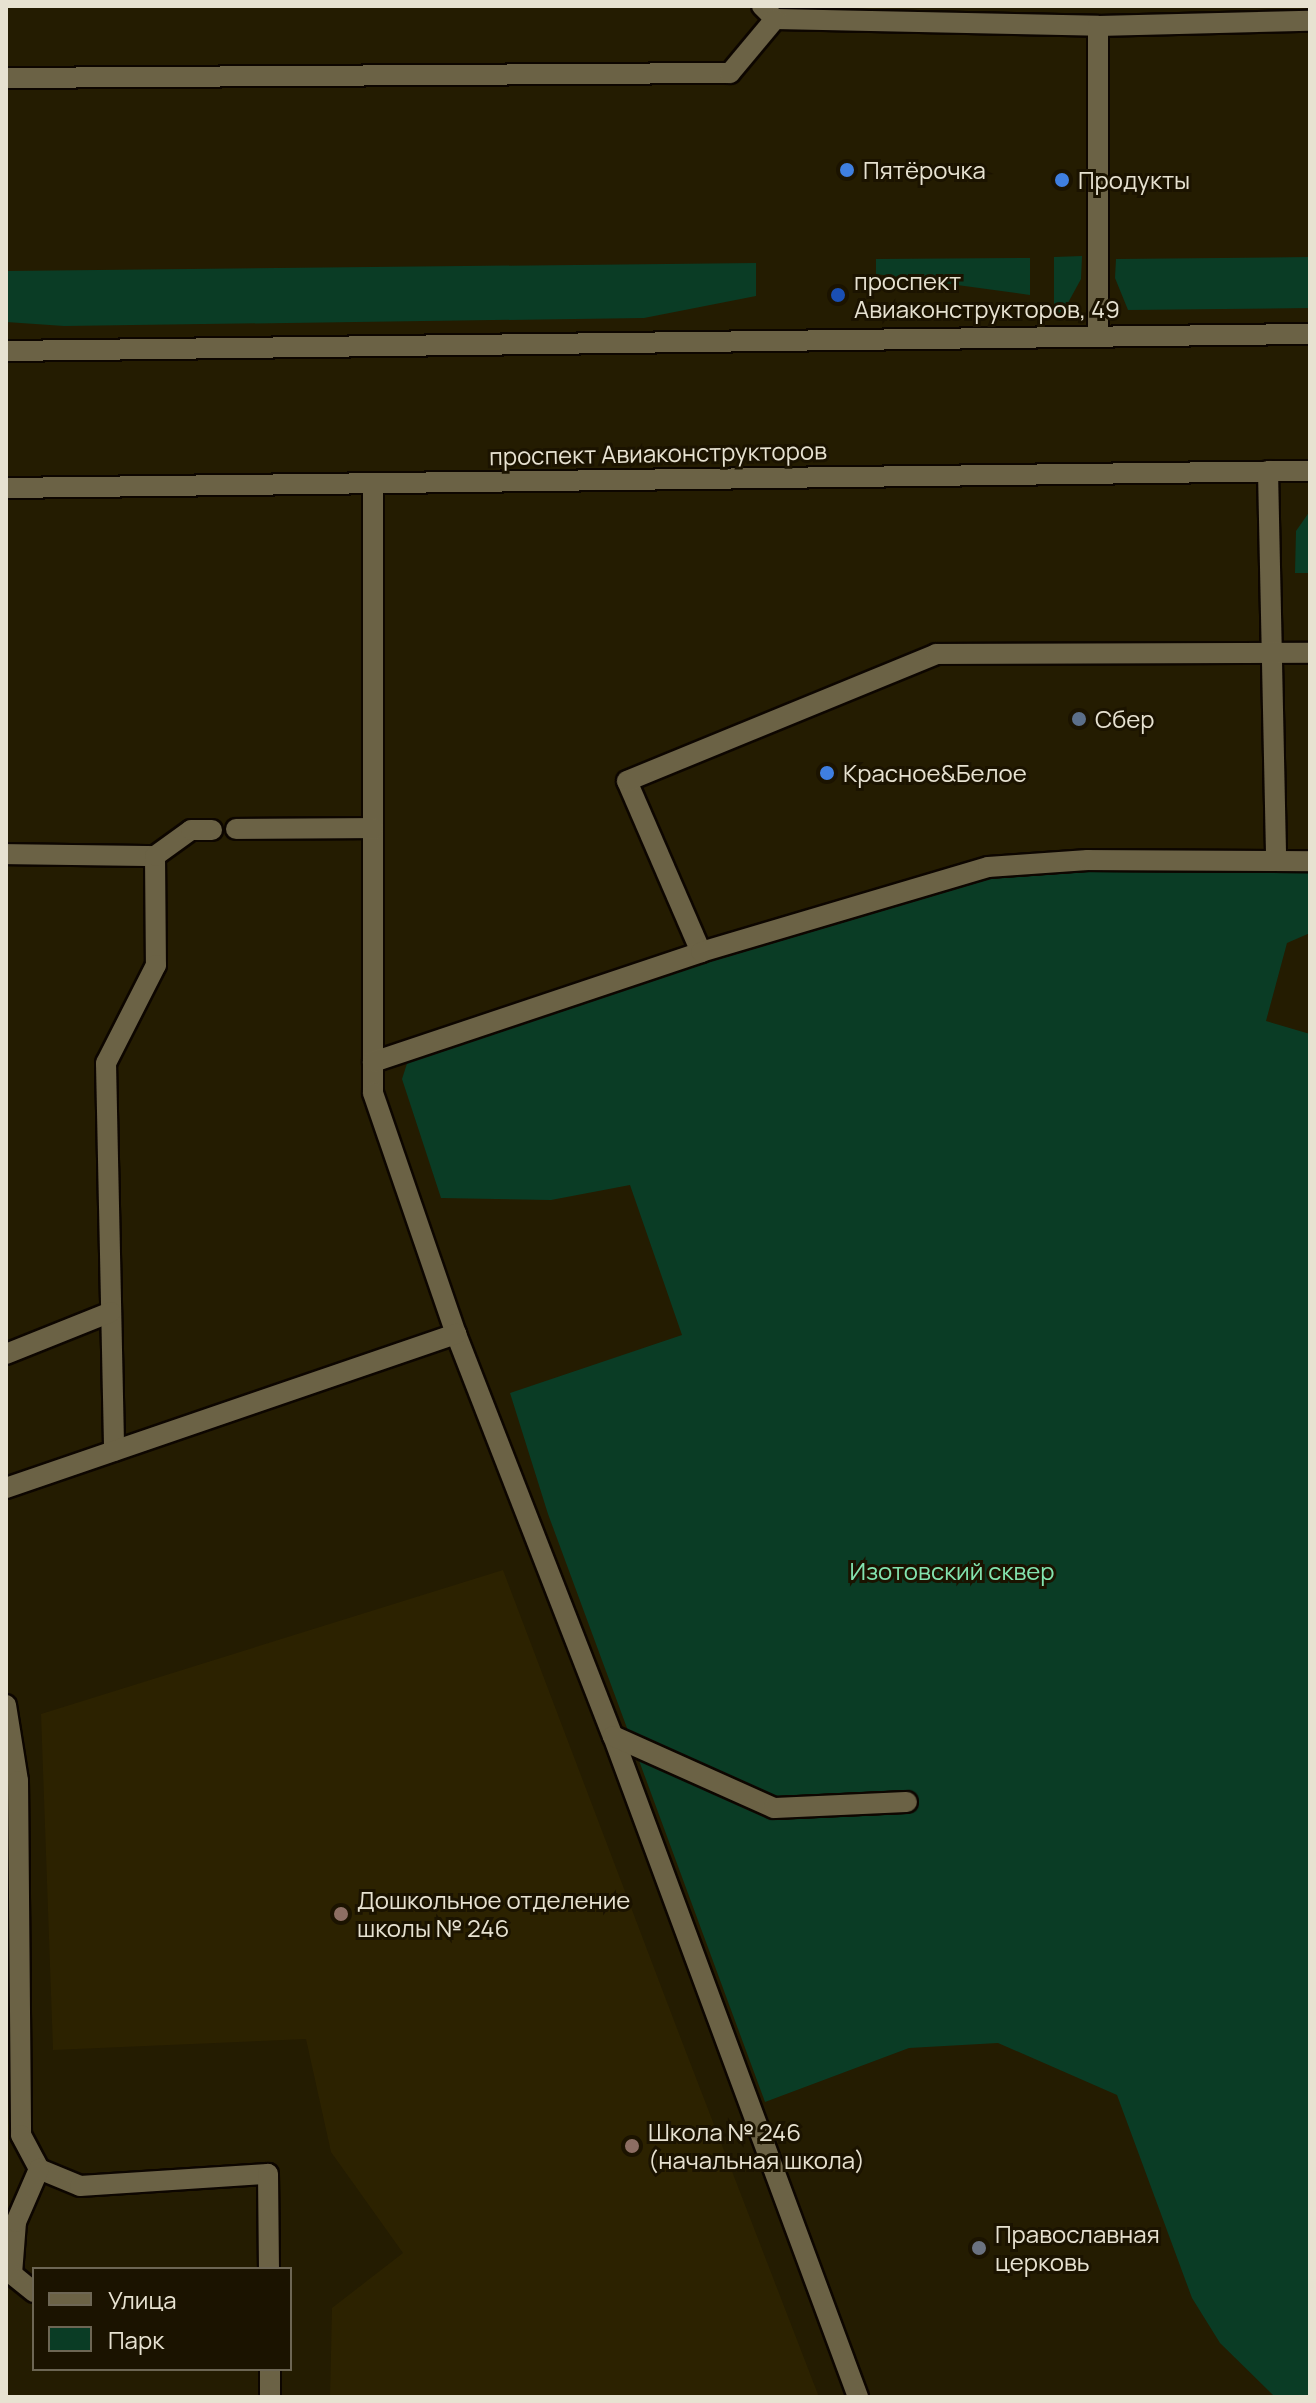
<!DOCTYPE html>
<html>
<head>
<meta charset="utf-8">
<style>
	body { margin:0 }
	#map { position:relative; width:1316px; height:2403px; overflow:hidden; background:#241c01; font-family:Manrope,sans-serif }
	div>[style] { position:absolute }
	.built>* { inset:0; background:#2c2200 }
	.green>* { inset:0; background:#0a3c25 }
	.roads { filter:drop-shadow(2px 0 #0d0600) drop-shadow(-2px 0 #0d0600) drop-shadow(0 2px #0d0600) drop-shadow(0 -2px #0d0600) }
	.service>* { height:20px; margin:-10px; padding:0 10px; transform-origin:10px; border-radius:10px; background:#6b6245 }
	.tertiary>* { height:20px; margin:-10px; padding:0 10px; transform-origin:10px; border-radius:10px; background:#6b6245 }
	.dots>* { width:22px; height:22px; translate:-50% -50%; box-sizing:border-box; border:4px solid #1b1300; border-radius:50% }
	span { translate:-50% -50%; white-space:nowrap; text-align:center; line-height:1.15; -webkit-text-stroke:6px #1b1300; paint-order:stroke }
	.poi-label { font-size:24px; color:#e7e2d1 }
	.left { translate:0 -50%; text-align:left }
	.street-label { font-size:24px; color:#e7e2d1 }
	.park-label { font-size:24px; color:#83e4af }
	.frame { position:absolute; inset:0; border:8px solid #e7e2d1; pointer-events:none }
	.legend { position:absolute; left:32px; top:2267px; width:260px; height:104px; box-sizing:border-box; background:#1b1300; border:2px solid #6d6654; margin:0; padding:10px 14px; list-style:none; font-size:24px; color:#e7e2d1 }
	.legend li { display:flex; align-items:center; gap:16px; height:40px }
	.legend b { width:40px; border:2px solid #6d6654 }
</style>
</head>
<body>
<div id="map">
	<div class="built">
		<i style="clip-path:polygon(503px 1570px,681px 2039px,819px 2397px,330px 2397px,332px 2308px,403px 2253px,331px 2152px,306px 2039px,53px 2050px,41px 1714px)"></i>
	</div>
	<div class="green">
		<i style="clip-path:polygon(1082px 256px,1081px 279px,1063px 312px,1054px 313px,1054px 257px)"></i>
		<i style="clip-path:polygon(1310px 257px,1310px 308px,1128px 310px,1115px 278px,1116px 259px)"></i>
		<i style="clip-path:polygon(1030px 258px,1030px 295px,876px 274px,876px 259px)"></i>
		<i style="clip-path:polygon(756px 263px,756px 296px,644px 318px,64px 326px,6px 322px,6px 271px)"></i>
		<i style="clip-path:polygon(1310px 511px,1310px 573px,1295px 573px,1296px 531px)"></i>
		<i style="clip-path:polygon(1310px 863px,1310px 933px,1287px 943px,1266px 1021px,1310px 1034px,1310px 2397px,1275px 2397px,1220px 2343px,1192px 2298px,1117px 2095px,998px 2043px,909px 2048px,765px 2102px,548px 1514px,510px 1393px,682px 1335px,630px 1185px,551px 1200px,441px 1198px,402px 1079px,412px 1048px,988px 867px)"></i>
	</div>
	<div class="roads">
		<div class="service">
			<i style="left:762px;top:6px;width:18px;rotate:45deg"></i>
			<i style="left:775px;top:19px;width:323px;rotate:1.2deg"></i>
			<i style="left:1098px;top:26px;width:212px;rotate:-1.4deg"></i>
			<i style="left:6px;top:78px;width:724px;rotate:-0.4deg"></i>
			<i style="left:730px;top:73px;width:70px;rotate:-50.2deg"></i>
			<i style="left:1098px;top:337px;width:311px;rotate:-90deg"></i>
			<i style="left:1268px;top:471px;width:387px;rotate:88.8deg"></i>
			<i style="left:373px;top:483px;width:610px;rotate:90deg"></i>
			<i style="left:373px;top:1093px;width:255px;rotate:71deg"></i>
			<i style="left:456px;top:1334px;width:432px;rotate:68.7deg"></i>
			<i style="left:613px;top:1736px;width:705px;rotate:69.66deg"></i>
			<i style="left:236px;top:829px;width:137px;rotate:-0.4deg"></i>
			<i style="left:6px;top:854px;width:149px;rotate:0.8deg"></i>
			<i style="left:155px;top:856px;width:109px;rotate:89.5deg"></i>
			<i style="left:156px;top:965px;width:110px;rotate:117deg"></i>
			<i style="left:106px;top:1063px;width:388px;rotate:88.8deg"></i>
			<i style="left:155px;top:856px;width:44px;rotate:-35.8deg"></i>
			<i style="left:191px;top:830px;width:21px"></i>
			<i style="left:701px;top:952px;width:186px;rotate:-113.4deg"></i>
			<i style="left:627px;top:781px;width:334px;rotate:-22.3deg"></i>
			<i style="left:936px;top:654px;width:374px;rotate:-0.2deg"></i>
			<i style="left:373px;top:1062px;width:346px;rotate:-18.5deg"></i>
			<i style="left:701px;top:952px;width:299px;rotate:-16.5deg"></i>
			<i style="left:988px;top:867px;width:100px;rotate:-4deg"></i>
			<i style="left:1088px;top:860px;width:222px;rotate:0.3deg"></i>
			<i style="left:6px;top:1354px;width:113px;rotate:-21.8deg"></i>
			<i style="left:6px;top:1488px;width:476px;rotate:-18.9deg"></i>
			<i style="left:6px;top:1705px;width:77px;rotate:81deg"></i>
			<i style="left:18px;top:1781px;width:354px;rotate:89.5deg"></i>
			<i style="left:21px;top:2135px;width:38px;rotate:62deg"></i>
			<i style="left:39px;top:2169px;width:44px;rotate:22.5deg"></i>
			<i style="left:80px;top:2186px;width:188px;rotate:-3.7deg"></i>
			<i style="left:268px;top:2174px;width:95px;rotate:89.4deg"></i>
			<i style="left:613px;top:1736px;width:176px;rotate:24.1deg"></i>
			<i style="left:774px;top:1808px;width:133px;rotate:-2.6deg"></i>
			<i style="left:34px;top:2292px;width:28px;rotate:-141deg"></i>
			<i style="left:12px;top:2274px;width:52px;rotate:-85.6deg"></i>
			<i style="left:16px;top:2222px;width:58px;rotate:-66.5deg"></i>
			<i style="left:270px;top:2369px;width:28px;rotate:90deg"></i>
		</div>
		<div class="tertiary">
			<i style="left:6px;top:351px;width:1304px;rotate:-0.75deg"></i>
			<i style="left:6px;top:488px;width:1304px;rotate:-0.75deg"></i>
		</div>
	</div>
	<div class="dots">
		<i style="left:847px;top:170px;background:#3f7fe0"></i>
		<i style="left:1062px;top:180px;background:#3f7fe0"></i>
		<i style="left:838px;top:295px;background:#1a4fb4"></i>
		<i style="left:1079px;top:719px;background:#5c6f8a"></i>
		<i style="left:827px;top:773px;background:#3f7fe0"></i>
		<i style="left:341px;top:1914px;background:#8d6e63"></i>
		<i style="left:632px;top:2146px;background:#8d6e63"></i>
		<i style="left:979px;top:2248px;background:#6b7280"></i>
	</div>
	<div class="poi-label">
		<span class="left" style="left:863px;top:170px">Пятёрочка</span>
		<span class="left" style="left:1078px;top:180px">Продукты</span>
		<span class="left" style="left:854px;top:295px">проспект<br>Авиаконструкторов, 49</span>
		<span class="left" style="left:1095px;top:719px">Сбер</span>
		<span class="left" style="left:843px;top:773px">Красное&amp;Белое</span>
		<span class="left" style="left:357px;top:1914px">Дошкольное отделение<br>школы № 246</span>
		<span class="left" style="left:648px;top:2146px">Школа № 246<br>(начальная школа)</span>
		<span class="left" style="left:995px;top:2248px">Православная<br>церковь</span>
	</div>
	<div class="street-label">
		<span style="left:658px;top:453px;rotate:-1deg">проспект Авиаконструкторов</span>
	</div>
	<div class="park-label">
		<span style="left:952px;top:1571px">Изотовский сквер</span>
	</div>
	<div class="frame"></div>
	<ul class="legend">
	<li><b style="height:10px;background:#6b6245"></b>Улица</li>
	<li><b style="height:22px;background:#0a3c25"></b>Парк</li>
	</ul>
</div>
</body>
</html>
